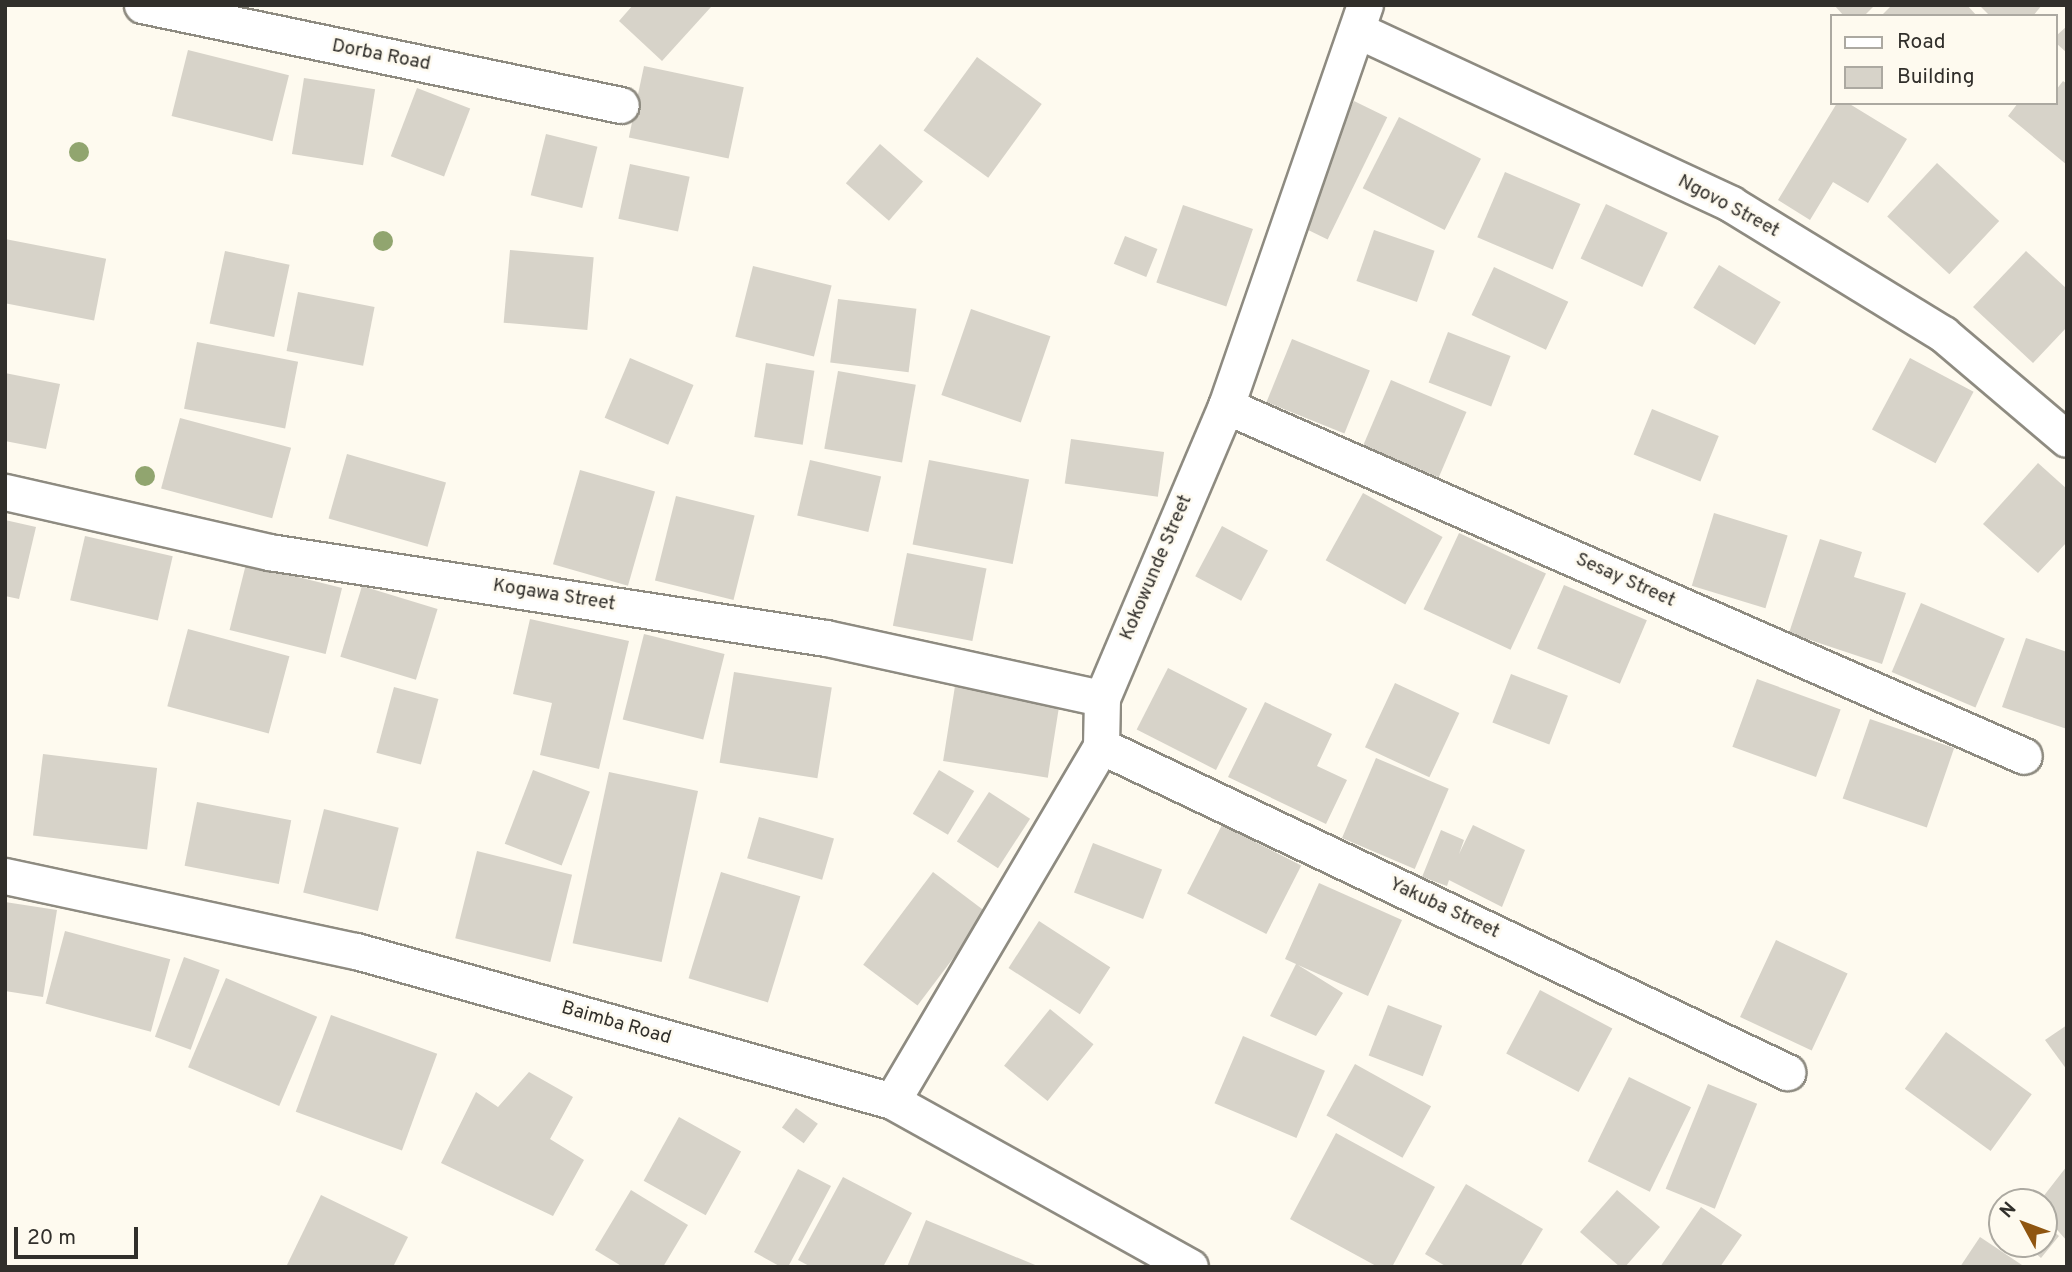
<!DOCTYPE html>
<html>
<head>
<meta charset="utf-8">
<style>
	body { margin:0 }
	#map { position:relative; width:2072px; height:1272px; overflow:hidden; background:#fefaef; font-family:Overpass,sans-serif }
	div>[style] { position:absolute }
	.building>* { inset:0; background:#d7d3c9; transform-origin:0 0 }
	.roads { filter:drop-shadow(2px 0 #8e8b81) drop-shadow(-2px 0 #8e8b81) drop-shadow(0 2px #8e8b81) drop-shadow(0 -2px #8e8b81) }
	.street>* { height:35px; margin:-17.5px; padding:0 17.5px; transform-origin:17.5px; border-radius:17.5px; background:#fff }
	.trees>* { width:20px; height:20px; margin:-10px; border-radius:50%; background:#91a56f }
	span { translate:-50% -50%; white-space:nowrap; text-align:center; line-height:1.15; -webkit-text-stroke:5px #fefaef; paint-order:stroke }
	.street-label { font-size:19px; color:#312f2b }
	.frame { position:absolute; inset:0; border:7px solid #312f2b; pointer-events:none }
	.legend { position:absolute; left:1830px; top:14px; width:228px; height:91px; box-sizing:border-box; background:#fefaef; border:2px solid #aca9a1; margin:0; padding:9px 12px; list-style:none; font-size:21px; color:#312f2b }
	.legend li { display:flex; align-items:center; gap:14px; height:35px }
	.legend b { width:35px; border:2px solid #aca9a1 }
	.north { position:absolute; left:1988px; top:1188px; width:70px; height:70px; box-sizing:border-box; background:#fefaef; border:2px solid #aca9a1; border-radius:50%; rotate:311deg; font-size:19px; font-weight:700; line-height:28px; text-align:center; color:#312f2b }
	.north::after { content:''; display:block; margin:auto; width:24px; height:32px; background:#8f5510; clip-path:polygon(50% 0,100% 100%,50% 72%,0 100%) }
	.scale { position:absolute; left:14px; top:1227px; width:124px; height:32px; box-sizing:border-box; border:4px solid #312f2b; border-top:0; padding-left:9px; font-size:21px; line-height:24px; white-space:nowrap; color:#312f2b; -webkit-text-stroke:5px #fefaef; paint-order:stroke }
</style>
</head>
<body>
<div id="map">
	<div class="building">
		<i style="clip-path:polygon(633px 5px,708px 5px,711px 7px,662px 61px,619px 21px)"></i>
		<i style="clip-path:polygon(1834px 5px,1875px 5px,1864px 16px,1844px 16px)"></i>
		<i style="clip-path:polygon(1892px 5px,1967px 5px,1977px 16px,1881px 16px)"></i>
		<i style="clip-path:polygon(1979px 5px,2042px 5px,2033px 16px,1990px 16px)"></i>
		<i style="clip-path:polygon(2067px 26px,2067px 53px,2056px 43px,2056px 36px)"></i>
		<i style="left:188px;top:50px;width:104px;height:68px;rotate:14deg"></i>
		<i style="left:977px;top:57px;width:80px;height:91px;rotate:36deg"></i>
		<i style="left:644px;top:66px;width:102px;height:73px;rotate:12deg"></i>
		<i style="left:304px;top:78px;width:72px;height:77px;rotate:9deg"></i>
		<i style="clip-path:polygon(2063px 81px,2067px 84px,2067px 165px,2008px 116px,2018px 103px,2056px 103px,2056px 90px)"></i>
		<i style="left:417px;top:88px;width:57px;height:73px;rotate:21deg"></i>
		<i style="left:1354px;top:101px;width:37px;height:136px;rotate:26deg"></i>
		<i style="clip-path:polygon(1837px 103px,1848px 103px,1907px 139px,1868px 203px,1833px 182px,1810px 220px,1778px 200px)"></i>
		<i style="left:1399px;top:117px;width:92px;height:80px;rotate:27deg"></i>
		<i style="left:546px;top:134px;width:53px;height:63px;rotate:14deg"></i>
		<i style="left:880px;top:144px;width:57px;height:52px;rotate:41deg"></i>
		<i style="left:1937px;top:163px;width:85px;height:73px;rotate:43deg"></i>
		<i style="left:630px;top:164px;width:61px;height:56px;rotate:12deg"></i>
		<i style="left:1505px;top:172px;width:82px;height:71px;rotate:23deg"></i>
		<i style="left:1606px;top:204px;width:68px;height:60px;rotate:25deg"></i>
		<i style="left:1183px;top:205px;width:74px;height:82px;rotate:19deg"></i>
		<i style="left:1374px;top:230px;width:64px;height:54px;rotate:19deg"></i>
		<i style="left:1125px;top:236px;width:35px;height:30px;rotate:22deg"></i>
		<i style="left:5px;top:239px;width:103px;height:63px;rotate:11deg"></i>
		<i style="left:510px;top:250px;width:84px;height:73px;rotate:5deg"></i>
		<i style="left:225px;top:251px;width:66px;height:74px;rotate:12deg"></i>
		<i style="clip-path:polygon(2026px 251px,2067px 289px,2067px 327px,2033px 363px,1973px 307px)"></i>
		<i style="left:1719px;top:265px;width:72px;height:50px;rotate:31deg"></i>
		<i style="left:753px;top:266px;width:81px;height:73px;rotate:14deg"></i>
		<i style="left:1494px;top:267px;width:82px;height:53px;rotate:25deg"></i>
		<i style="left:298px;top:292px;width:78px;height:60px;rotate:11deg"></i>
		<i style="left:838px;top:299px;width:79px;height:64px;rotate:7deg"></i>
		<i style="left:971px;top:309px;width:84px;height:91px;rotate:19deg"></i>
		<i style="left:1448px;top:332px;width:67px;height:54px;rotate:21deg"></i>
		<i style="left:1292px;top:339px;width:84px;height:68px;rotate:22deg"></i>
		<i style="left:197px;top:342px;width:103px;height:68px;rotate:11deg"></i>
		<i style="left:630px;top:358px;width:69px;height:65px;rotate:23deg"></i>
		<i style="left:1910px;top:358px;width:72px;height:81px;rotate:28deg"></i>
		<i style="left:766px;top:363px;width:49px;height:75px;rotate:9deg"></i>
		<i style="left:838px;top:371px;width:79px;height:79px;rotate:10deg"></i>
		<i style="clip-path:polygon(5px 373px,60px 384px,46px 449px,5px 441px)"></i>
		<i style="left:1391px;top:380px;width:82px;height:71px;rotate:23deg"></i>
		<i style="left:1652px;top:409px;width:72px;height:49px;rotate:22deg"></i>
		<i style="left:180px;top:418px;width:115px;height:73px;rotate:15deg"></i>
		<i style="left:1071px;top:439px;width:94px;height:45px;rotate:8deg"></i>
		<i style="left:347px;top:454px;width:103px;height:67px;rotate:16deg"></i>
		<i style="left:810px;top:460px;width:73px;height:57px;rotate:13deg"></i>
		<i style="left:929px;top:460px;width:102px;height:86px;rotate:11deg"></i>
		<i style="clip-path:polygon(2038px 463px,2067px 489px,2067px 542px,2038px 573px,1983px 524px)"></i>
		<i style="left:580px;top:470px;width:78px;height:98px;rotate:16deg"></i>
		<i style="left:1363px;top:493px;width:91px;height:77px;rotate:29deg"></i>
		<i style="left:676px;top:496px;width:81px;height:87px;rotate:14deg"></i>
		<i style="left:1714px;top:513px;width:77px;height:76px;rotate:17deg"></i>
		<i style="clip-path:polygon(5px 520px,36px 527px,19px 599px,5px 596px)"></i>
		<i style="left:1222px;top:526px;width:52px;height:57px;rotate:28deg"></i>
		<i style="left:1459px;top:533px;width:96px;height:84px;rotate:25deg"></i>
		<i style="left:85px;top:536px;width:90px;height:66px;rotate:13deg"></i>
		<i style="clip-path:polygon(1820px 539px,1862px 552px,1854px 577px,1906px 593px,1882px 664px,1789px 633px)"></i>
		<i style="left:907px;top:553px;width:81px;height:74px;rotate:11deg"></i>
		<i style="left:246px;top:564px;width:99px;height:68px;rotate:14deg"></i>
		<i style="left:1564px;top:585px;width:90px;height:69px;rotate:23deg"></i>
		<i style="left:362px;top:586px;width:79px;height:74px;rotate:17deg"></i>
		<i style="left:1921px;top:603px;width:91px;height:75px;rotate:23deg"></i>
		<i style="clip-path:polygon(530px 619px,629px 641px,599px 769px,540px 755px,552px 703px,513px 694px)"></i>
		<i style="left:188px;top:629px;width:105px;height:80px;rotate:15deg"></i>
		<i style="left:644px;top:634px;width:83px;height:88px;rotate:14deg"></i>
		<i style="clip-path:polygon(2026px 638px,2067px 652px,2067px 729px,2002px 707px)"></i>
		<i style="left:1168px;top:668px;width:89px;height:69px;rotate:27deg"></i>
		<i style="left:734px;top:672px;width:99px;height:92px;rotate:9deg"></i>
		<i style="left:1511px;top:674px;width:61px;height:52px;rotate:21deg"></i>
		<i style="left:1757px;top:679px;width:89px;height:72px;rotate:20deg"></i>
		<i style="left:1395px;top:683px;width:71px;height:71px;rotate:25deg"></i>
		<i style="left:955px;top:686px;width:106px;height:76px;rotate:9deg"></i>
		<i style="left:394px;top:687px;width:46px;height:68px;rotate:15deg"></i>
		<i style="clip-path:polygon(1265px 702px,1332px 734px,1317px 766px,1347px 780px,1326px 824px,1228px 777px)"></i>
		<i style="left:1870px;top:719px;width:89px;height:84px;rotate:19deg"></i>
		<i style="left:43px;top:754px;width:115px;height:82px;rotate:7deg"></i>
		<i style="left:1376px;top:758px;width:79px;height:87px;rotate:23deg"></i>
		<i style="left:533px;top:770px;width:61px;height:79px;rotate:21deg"></i>
		<i style="left:939px;top:770px;width:41px;height:51px;rotate:31deg"></i>
		<i style="left:609px;top:772px;width:91px;height:175px;rotate:12deg"></i>
		<i style="left:989px;top:792px;width:49px;height:59px;rotate:33deg"></i>
		<i style="left:197px;top:802px;width:96px;height:65px;rotate:11deg"></i>
		<i style="left:324px;top:809px;width:77px;height:86px;rotate:14deg"></i>
		<i style="left:759px;top:817px;width:78px;height:43px;rotate:16deg"></i>
		<i style="left:1222px;top:825px;width:89px;height:77px;rotate:27deg"></i>
		<i style="clip-path:polygon(1473px 825px,1525px 850px,1502px 907px,1449px 880px,1447px 886px,1422px 877px,1441px 830px,1464px 840px,1459px 854px)"></i>
		<i style="left:1093px;top:843px;width:74px;height:53px;rotate:21deg"></i>
		<i style="left:477px;top:851px;width:98px;height:90px;rotate:14deg"></i>
		<i style="left:721px;top:872px;width:83px;height:111px;rotate:17deg"></i>
		<i style="left:933px;top:872px;width:68px;height:116px;rotate:37deg"></i>
		<i style="clip-path:polygon(1319px 883px,1402px 920px,1368px 996px,1298px 965px,1343px 993px,1316px 1036px,1270px 1016px,1296px 964px,1285px 959px)"></i>
		<i style="clip-path:polygon(5px 902px,57px 910px,43px 997px,5px 991px)"></i>
		<i style="left:1039px;top:921px;width:85px;height:56px;rotate:33deg"></i>
		<i style="left:65px;top:931px;width:109px;height:75px;rotate:15deg"></i>
		<i style="left:1776px;top:940px;width:79px;height:85px;rotate:25deg"></i>
		<i style="left:184px;top:957px;width:38px;height:85px;rotate:20deg"></i>
		<i style="left:226px;top:978px;width:99px;height:97px;rotate:23deg"></i>
		<i style="left:1540px;top:990px;width:82px;height:72px;rotate:28deg"></i>
		<i style="left:1388px;top:1005px;width:58px;height:54px;rotate:21deg"></i>
		<i style="left:1050px;top:1009px;width:56px;height:73px;rotate:39deg"></i>
		<i style="left:331px;top:1015px;width:113px;height:103px;rotate:20deg"></i>
		<i style="clip-path:polygon(2067px 1025px,2067px 1070px,2045px 1040px)"></i>
		<i style="left:1946px;top:1032px;width:106px;height:70px;rotate:36deg"></i>
		<i style="left:1243px;top:1036px;width:89px;height:73px;rotate:23deg"></i>
		<i style="left:1355px;top:1064px;width:87px;height:59px;rotate:29deg"></i>
		<i style="clip-path:polygon(529px 1072px,573px 1097px,550px 1139px,584px 1160px,553px 1216px,441px 1163px,476px 1092px,498px 1107px)"></i>
		<i style="left:1629px;top:1077px;width:69px;height:94px;rotate:26deg"></i>
		<i style="left:1708px;top:1084px;width:53px;height:113px;rotate:22deg"></i>
		<i style="left:796px;top:1108px;width:27px;height:24px;rotate:36deg"></i>
		<i style="left:679px;top:1117px;width:71px;height:73px;rotate:29deg"></i>
		<i style="clip-path:polygon(1336px 1133px,1435px 1187px,1392px 1267px,1378px 1267px,1290px 1219px)"></i>
		<i style="clip-path:polygon(2067px 1166px,2067px 1241px,2044px 1215px,2044px 1202px,2039px 1202px)"></i>
		<i style="clip-path:polygon(798px 1169px,831px 1186px,788px 1267px,781px 1267px,754px 1252px)"></i>
		<i style="clip-path:polygon(843px 1177px,912px 1213px,883px 1267px,811px 1267px,798px 1260px)"></i>
		<i style="clip-path:polygon(1466px 1184px,1543px 1229px,1520px 1267px,1447px 1267px,1425px 1254px)"></i>
		<i style="clip-path:polygon(631px 1190px,688px 1225px,663px 1267px,623px 1267px,595px 1250px)"></i>
		<i style="clip-path:polygon(1617px 1190px,1660px 1227px,1625px 1267px,1620px 1267px,1580px 1232px)"></i>
		<i style="clip-path:polygon(321px 1195px,408px 1237px,393px 1267px,286px 1267px)"></i>
		<i style="clip-path:polygon(1701px 1207px,1742px 1235px,1720px 1267px,1660px 1267px)"></i>
		<i style="clip-path:polygon(926px 1220px,1040px 1267px,907px 1267px)"></i>
		<i style="clip-path:polygon(2044px 1223px,2059px 1236px,2041px 1258px,2025px 1244px,2044px 1244px)"></i>
		<i style="clip-path:polygon(1980px 1237px,2025px 1267px,1960px 1267px)"></i>
	</div>
	<div class="roads">
		<div class="street">
			<i style="left:142px;top:5px;width:489px;rotate:11.8deg"></i>
			<i style="left:1357px;top:30px;width:412px;rotate:24.9deg"></i>
			<i style="left:1731px;top:204px;width:249px;rotate:31.5deg"></i>
			<i style="left:1943px;top:334px;width:162px;rotate:40.3deg"></i>
			<i style="left:1226px;top:406px;width:871px;rotate:23.68deg"></i>
			<i style="left:5px;top:492px;width:271px;rotate:12.8deg"></i>
			<i style="left:269px;top:552px;width:564px;rotate:8.78deg"></i>
			<i style="left:826px;top:638px;width:282px;rotate:12.3deg"></i>
			<i style="left:1101px;top:746px;width:760px;rotate:25.42deg"></i>
			<i style="left:5px;top:876px;width:359px;rotate:12.1deg"></i>
			<i style="left:356px;top:951px;width:557px;rotate:15.63deg"></i>
			<i style="left:892px;top:1101px;width:341px;rotate:29.1deg"></i>
			<i style="left:892px;top:1101px;width:412px;rotate:-59.5deg"></i>
			<i style="left:1101px;top:746px;width:48px;rotate:-88.8deg"></i>
			<i style="left:1102px;top:698px;width:317px;rotate:-67deg"></i>
			<i style="left:1226px;top:406px;width:424px;rotate:-70.9deg"></i>
		</div>
	</div>
	<div class="trees">
		<i style="left:79px;top:152px"></i>
		<i style="left:383px;top:241px"></i>
		<i style="left:145px;top:476px"></i>
	</div>
	<div class="street-label">
		<span style="left:381px;top:56px;rotate:11deg">Dorba Road</span>
		<span style="left:1728px;top:207px;rotate:28deg">Ngovo Street</span>
		<span style="left:1157px;top:568px;rotate:-67deg">Kokowunde Street</span>
		<span style="left:1625px;top:581px;rotate:24deg">Sesay Street</span>
		<span style="left:554px;top:596px;rotate:9deg">Kogawa Street</span>
		<span style="left:1444px;top:909px;rotate:25deg">Yakuba Street</span>
		<span style="left:616px;top:1024px;rotate:16deg">Baimba Road</span>
	</div>
	<div class="frame"></div>
	<ul class="legend">
	<li><b style="height:9px;background:#fff"></b>Road</li>
	<li><b style="height:19px;background:#d7d3c9"></b>Building</li>
	</ul>
	<div class="north">N</div>
	<div class="scale">20 m</div>
</div>
</body>
</html>
